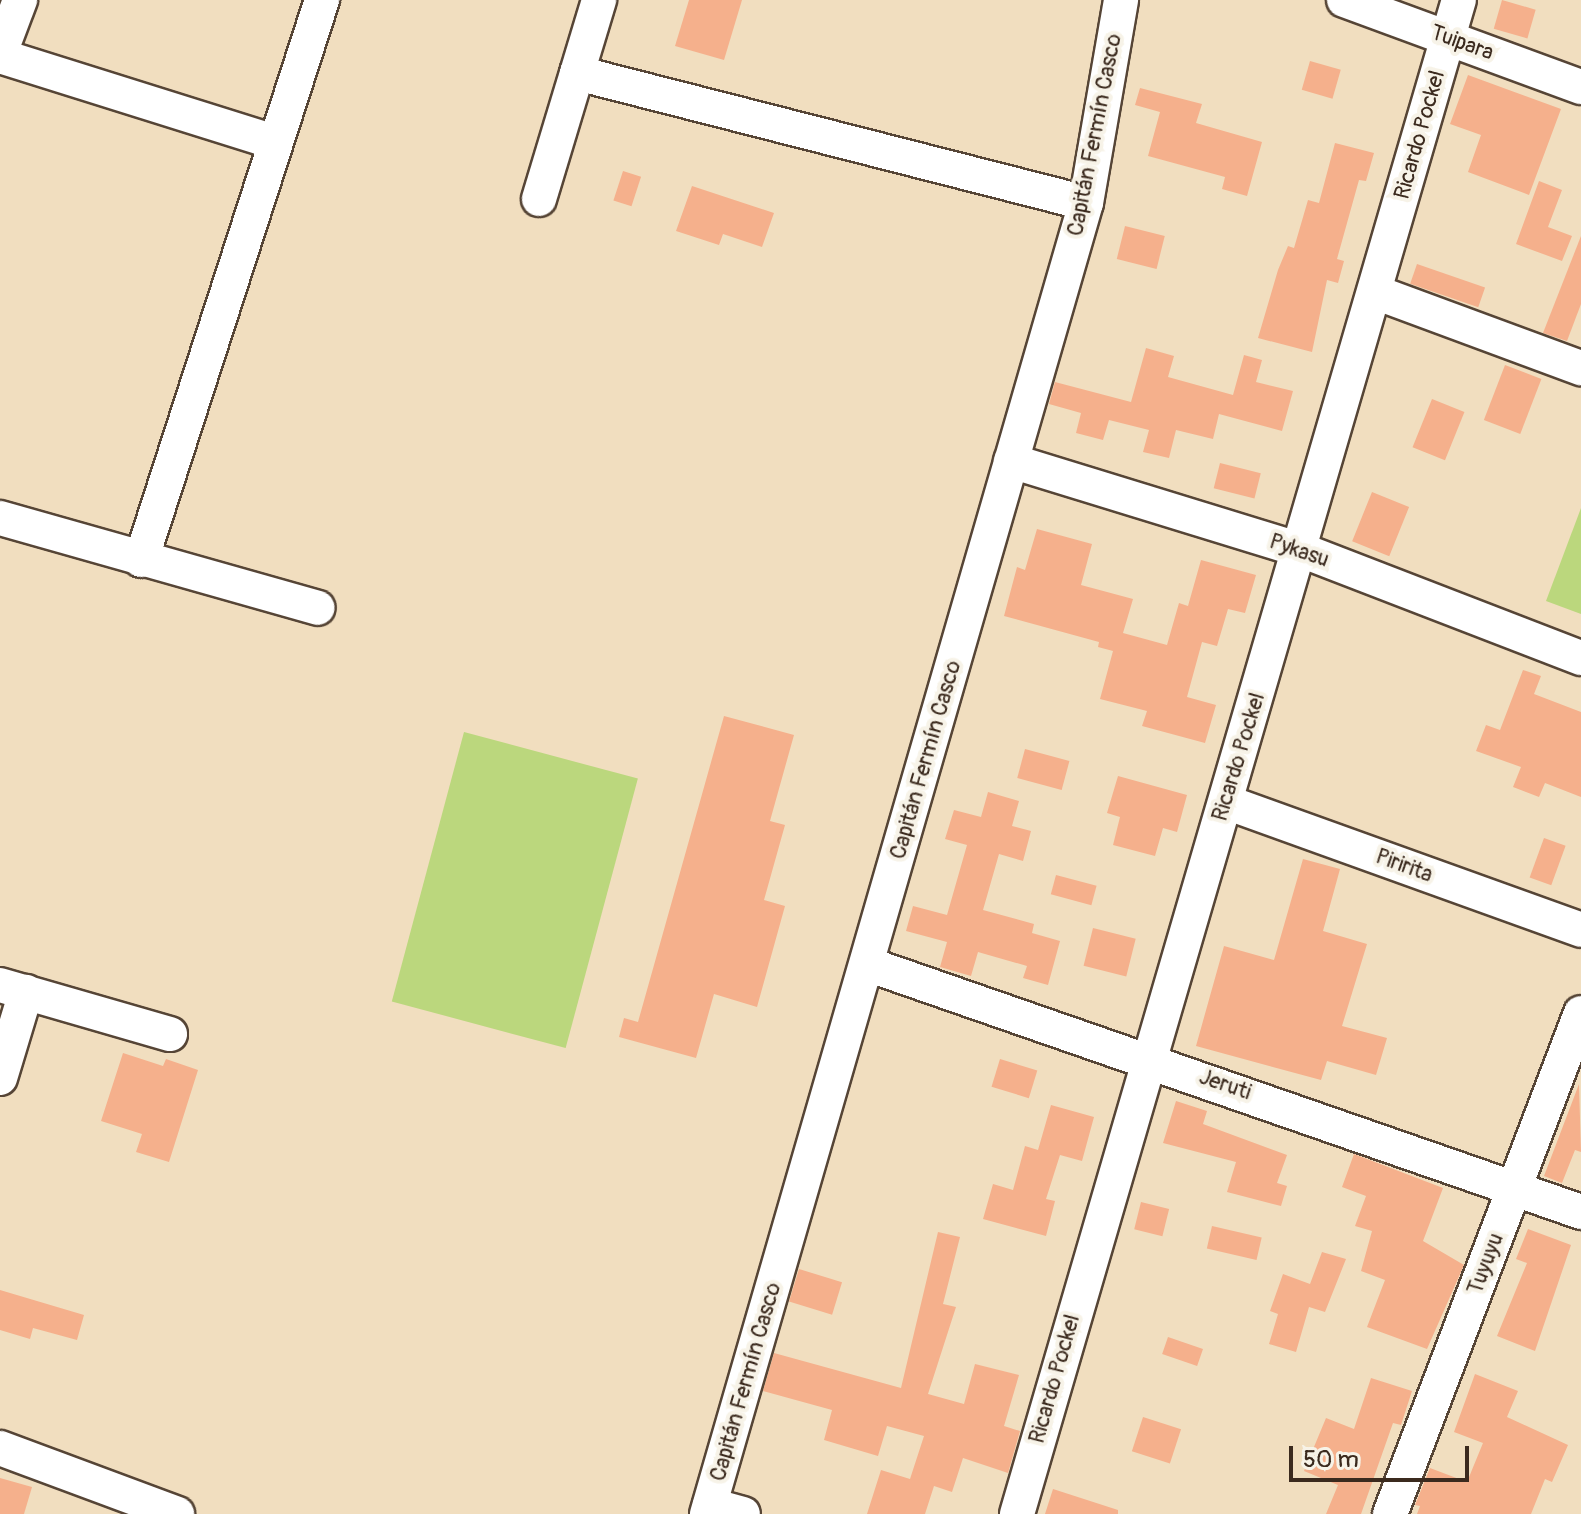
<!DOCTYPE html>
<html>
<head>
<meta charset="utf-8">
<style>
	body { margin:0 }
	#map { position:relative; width:1581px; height:1514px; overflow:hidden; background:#f1debf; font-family:Pangolin,sans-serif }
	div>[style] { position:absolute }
	.green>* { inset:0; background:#bbd77d; transform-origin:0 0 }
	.building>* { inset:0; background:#f5b08c; transform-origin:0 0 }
	.roads { filter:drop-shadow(2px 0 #564536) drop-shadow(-2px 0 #564536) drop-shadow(0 2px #564536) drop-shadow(0 -2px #564536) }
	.minor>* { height:34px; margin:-17px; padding:0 17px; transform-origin:17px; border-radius:17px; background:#fff }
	span { translate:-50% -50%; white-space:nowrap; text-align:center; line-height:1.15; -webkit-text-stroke:8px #f7f3e8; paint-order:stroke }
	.street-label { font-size:22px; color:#3b2a1e }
	.scale { position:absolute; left:1289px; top:1446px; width:180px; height:36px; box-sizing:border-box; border:4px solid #3b2a1e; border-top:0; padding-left:10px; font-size:24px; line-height:28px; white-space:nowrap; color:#3b2a1e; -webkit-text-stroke:6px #f7f3e8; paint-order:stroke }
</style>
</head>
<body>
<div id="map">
	<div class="green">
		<i style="clip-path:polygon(1581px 508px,1581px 614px,1546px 601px)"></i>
		<i style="left:464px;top:732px;width:180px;height:279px;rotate:15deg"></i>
	</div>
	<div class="building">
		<i style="clip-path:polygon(689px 0,742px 0,724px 60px,675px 46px)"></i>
		<i style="left:1502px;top:0;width:35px;height:30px;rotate:16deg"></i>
		<i style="left:1310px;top:61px;width:32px;height:30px;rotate:16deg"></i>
		<i style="clip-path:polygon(1468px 75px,1561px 109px,1529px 195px,1468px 172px,1481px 135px,1450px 124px)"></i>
		<i style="clip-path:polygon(1140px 88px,1202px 104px,1196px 123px,1262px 142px,1247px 196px,1222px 189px,1225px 177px,1148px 156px,1160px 112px,1135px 105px)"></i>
		<i style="clip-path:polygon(1335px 143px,1374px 153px,1366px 181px,1359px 180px,1337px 259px,1344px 261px,1338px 283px,1327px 280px,1312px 352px,1258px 338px,1278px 270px,1288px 246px,1294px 248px,1308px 200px,1319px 203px)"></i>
		<i style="left:623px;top:171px;width:19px;height:31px;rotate:18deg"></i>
		<i style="clip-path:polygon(1539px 181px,1562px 190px,1548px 227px,1572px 236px,1562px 261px,1516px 244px)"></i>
		<i style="clip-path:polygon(692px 186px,774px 213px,762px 247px,723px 234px,719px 245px,676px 231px)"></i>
		<i style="left:1125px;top:226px;width:41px;height:34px;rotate:14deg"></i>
		<i style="clip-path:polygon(1581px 236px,1581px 304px,1567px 341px,1543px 333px)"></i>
		<i style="left:1417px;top:264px;width:72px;height:21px;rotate:19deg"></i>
		<i style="clip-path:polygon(1146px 348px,1174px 356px,1168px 377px,1233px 395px,1244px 355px,1262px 360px,1256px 382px,1293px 391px,1282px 431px,1219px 414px,1213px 439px,1176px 430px,1169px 458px,1143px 452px,1149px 430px,1109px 420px,1103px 440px,1076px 433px,1081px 413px,1049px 404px,1055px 382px,1131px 402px)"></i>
		<i style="left:1505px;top:365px;width:39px;height:59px;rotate:21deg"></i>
		<i style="left:1432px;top:399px;width:35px;height:52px;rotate:22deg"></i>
		<i style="left:1220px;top:463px;width:42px;height:26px;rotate:14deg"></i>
		<i style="left:1372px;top:492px;width:40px;height:53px;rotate:22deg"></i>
		<i style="clip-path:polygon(1037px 529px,1092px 544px,1081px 585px,1133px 599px,1123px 633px,1167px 645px,1179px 603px,1188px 606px,1201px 560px,1256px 575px,1245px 613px,1228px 609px,1217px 646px,1202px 642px,1187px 697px,1216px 705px,1205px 743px,1142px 726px,1147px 711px,1100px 699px,1113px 651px,1098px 647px,1099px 642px,1004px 616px,1017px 567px,1025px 570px)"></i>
		<i style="clip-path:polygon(1523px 670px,1541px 676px,1534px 694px,1581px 712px,1581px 797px,1545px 783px,1539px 797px,1513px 787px,1521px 767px,1476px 751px,1486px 725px,1500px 730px)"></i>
		<i style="clip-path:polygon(724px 716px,794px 735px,770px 821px,785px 825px,764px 900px,785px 906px,757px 1007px,714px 994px,696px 1058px,619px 1037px,624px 1018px,638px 1022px)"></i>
		<i style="left:1025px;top:749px;width:46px;height:30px;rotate:15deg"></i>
		<i style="clip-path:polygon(1118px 776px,1187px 795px,1177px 832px,1163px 828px,1155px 856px,1113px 845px,1120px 817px,1107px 813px)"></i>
		<i style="clip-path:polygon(988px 792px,1019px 801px,1012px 826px,1031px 831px,1023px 861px,999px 854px,983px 910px,1034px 924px,1032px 933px,1060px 941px,1048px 985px,1023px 978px,1027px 966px,978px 952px,971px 976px,940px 967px,947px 942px,906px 931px,913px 906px,947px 915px,967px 845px,945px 839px,954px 810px,981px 817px)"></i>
		<i style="left:1544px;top:838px;width:23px;height:42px;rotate:20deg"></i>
		<i style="clip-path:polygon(1303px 859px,1340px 869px,1323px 931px,1367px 944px,1342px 1026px,1387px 1038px,1376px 1075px,1327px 1061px,1321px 1080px,1196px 1046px,1224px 946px,1274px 960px)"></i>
		<i style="left:1056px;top:875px;width:42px;height:20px;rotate:15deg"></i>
		<i style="left:1093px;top:928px;width:44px;height:39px;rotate:14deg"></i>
		<i style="clip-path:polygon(123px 1053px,163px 1066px,166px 1059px,198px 1070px,169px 1162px,136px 1152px,142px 1134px,101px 1121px)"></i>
		<i style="left:1000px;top:1059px;width:39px;height:29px;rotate:17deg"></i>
		<i style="clip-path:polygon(1579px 1084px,1581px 1152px,1575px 1150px,1562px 1183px,1544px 1176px)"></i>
		<i style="clip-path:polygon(1176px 1101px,1207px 1111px,1203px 1124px,1287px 1155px,1277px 1183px,1287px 1186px,1281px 1206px,1227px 1192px,1236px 1162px,1163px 1143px)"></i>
		<i style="clip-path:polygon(1051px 1105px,1094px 1117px,1082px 1161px,1060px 1155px,1046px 1199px,1055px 1201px,1046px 1236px,983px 1219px,993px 1184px,1013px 1190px,1025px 1146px,1038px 1150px)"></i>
		<i style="clip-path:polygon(1354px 1154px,1443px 1188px,1423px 1241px,1464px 1265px,1427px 1349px,1367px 1327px,1385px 1280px,1361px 1271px,1372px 1231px,1355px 1226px,1366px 1196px,1342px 1187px)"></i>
		<i style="left:1141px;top:1202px;width:29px;height:28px;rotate:14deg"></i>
		<i style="left:1212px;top:1226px;width:51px;height:23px;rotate:13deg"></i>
		<i style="clip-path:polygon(1528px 1229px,1571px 1245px,1535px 1351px,1497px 1336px,1527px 1263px,1516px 1259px)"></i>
		<i style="clip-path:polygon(938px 1232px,960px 1237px,943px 1304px,956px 1307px,928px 1394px,964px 1404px,975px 1364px,1019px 1375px,1004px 1426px,1020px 1431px,1008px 1473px,963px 1458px,952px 1492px,934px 1486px,925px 1514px,867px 1514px,881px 1470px,910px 1479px,924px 1436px,887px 1426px,878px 1456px,824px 1440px,832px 1410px,763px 1391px,774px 1353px,901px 1388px)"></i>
		<i style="clip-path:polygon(1322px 1252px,1346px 1259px,1325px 1312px,1309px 1307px,1296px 1352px,1269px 1344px,1278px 1314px,1270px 1311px,1283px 1274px,1310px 1284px)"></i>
		<i style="left:799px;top:1269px;width:45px;height:34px;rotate:17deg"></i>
		<i style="clip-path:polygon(0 1290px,84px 1315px,77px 1340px,33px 1328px,30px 1339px,0 1330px)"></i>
		<i style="left:1168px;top:1337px;width:37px;height:18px;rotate:19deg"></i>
		<i style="clip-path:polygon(1475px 1374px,1518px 1391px,1507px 1417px,1568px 1445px,1552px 1482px,1545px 1479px,1531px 1514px,1417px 1514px,1420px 1506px,1415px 1505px,1430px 1468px,1467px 1482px,1483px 1443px,1454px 1432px)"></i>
		<i style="clip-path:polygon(1371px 1378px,1412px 1391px,1401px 1425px,1393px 1423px,1361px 1514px,1326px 1514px,1338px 1485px,1304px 1471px,1326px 1418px,1354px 1429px)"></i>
		<i style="left:1143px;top:1417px;width:40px;height:36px;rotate:18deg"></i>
		<i style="clip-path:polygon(0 1478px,32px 1487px,24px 1514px,0 1514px)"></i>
		<i style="clip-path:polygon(1053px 1489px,1118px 1510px,1118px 1514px,1045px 1514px)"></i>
	</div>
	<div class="roads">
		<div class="minor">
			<i style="left:1344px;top:0;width:252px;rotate:20.2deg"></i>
			<i style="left:0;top:53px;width:57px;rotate:-69.3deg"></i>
			<i style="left:0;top:56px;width:288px;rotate:17.4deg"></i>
			<i style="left:577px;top:73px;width:525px;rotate:14.33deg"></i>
			<i style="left:539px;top:199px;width:208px;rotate:-73.2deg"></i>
			<i style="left:1375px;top:292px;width:220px;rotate:20.3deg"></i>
			<i style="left:1011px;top:461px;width:303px;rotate:17.1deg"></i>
			<i style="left:1301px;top:550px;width:300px;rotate:21.1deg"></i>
			<i style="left:0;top:518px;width:330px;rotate:15.8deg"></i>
			<i style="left:141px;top:560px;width:589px;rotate:-72.09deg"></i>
			<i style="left:1226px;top:802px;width:377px;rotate:19.8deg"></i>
			<i style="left:867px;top:964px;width:756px;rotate:19.15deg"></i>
			<i style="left:0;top:985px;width:177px;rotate:16.1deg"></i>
			<i style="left:0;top:1078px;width:90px;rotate:-73.2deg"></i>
			<i style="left:0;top:1448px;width:189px;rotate:20.4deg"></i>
			<i style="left:710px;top:1505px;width:34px;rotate:15deg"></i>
			<i style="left:707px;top:1514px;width:1365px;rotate:-73.88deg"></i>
			<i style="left:1086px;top:203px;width:206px;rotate:-80.2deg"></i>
			<i style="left:1017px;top:1514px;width:1577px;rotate:-73.73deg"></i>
			<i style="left:1390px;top:1514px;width:536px;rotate:-69.13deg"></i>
		</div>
	</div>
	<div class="street-label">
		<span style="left:1462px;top:43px;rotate:20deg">Tuipara</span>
		<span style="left:1095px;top:135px;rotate:-79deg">Capitán Fermín Casco</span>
		<span style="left:1420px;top:135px;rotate:-74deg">Ricardo Pockel</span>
		<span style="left:1299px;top:551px;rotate:19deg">Pykasu</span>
		<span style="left:1239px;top:757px;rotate:-73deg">Ricardo Pockel</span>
		<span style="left:926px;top:760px;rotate:-74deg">Capitán Fermín Casco</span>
		<span style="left:1404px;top:866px;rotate:20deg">Piririta</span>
		<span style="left:1225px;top:1085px;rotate:19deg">Jeruti</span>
		<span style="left:1486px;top:1264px;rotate:-69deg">Tuyuyu</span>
		<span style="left:1055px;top:1379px;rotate:-74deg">Ricardo Pockel</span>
		<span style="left:746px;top:1382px;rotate:-74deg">Capitán Fermín Casco</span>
	</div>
	<div class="scale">50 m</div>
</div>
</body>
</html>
